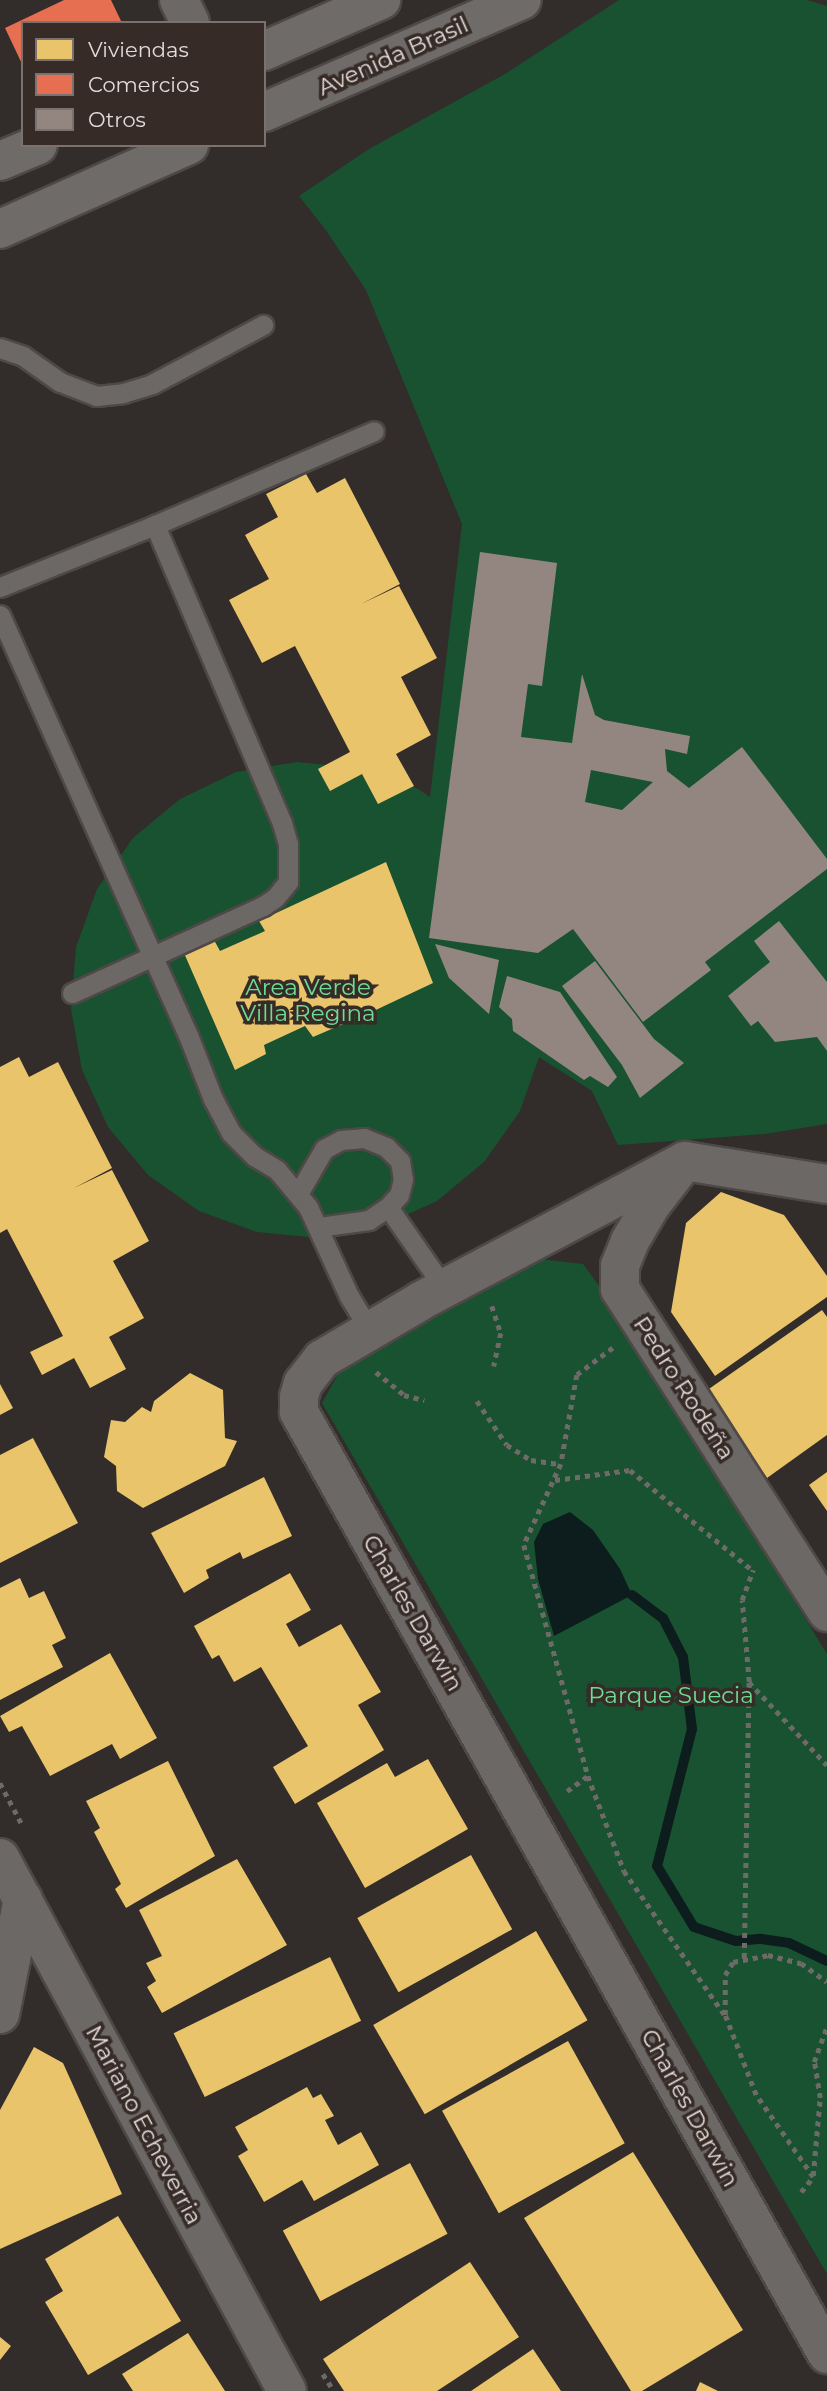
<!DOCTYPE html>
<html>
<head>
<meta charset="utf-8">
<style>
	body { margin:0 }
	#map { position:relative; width:827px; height:2391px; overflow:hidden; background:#322c2a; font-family:Montserrat,sans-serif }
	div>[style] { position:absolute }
	.green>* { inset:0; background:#195230 }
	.water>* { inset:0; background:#0d1c1d }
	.homes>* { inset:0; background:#e9c46a; transform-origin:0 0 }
	.shops>* { inset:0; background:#e76f51 }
	.stream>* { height:10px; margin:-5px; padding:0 5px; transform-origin:5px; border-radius:5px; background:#0d1c1d }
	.building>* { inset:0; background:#938681 }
	.path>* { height:4.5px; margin-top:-2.25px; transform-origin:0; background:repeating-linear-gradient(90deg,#6e6a68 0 5px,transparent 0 10px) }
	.roads { filter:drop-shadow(2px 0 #4e4847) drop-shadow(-2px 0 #4e4847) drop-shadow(0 2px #4e4847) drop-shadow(0 -2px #4e4847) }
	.lane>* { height:19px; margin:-9.5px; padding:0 9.5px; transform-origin:9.5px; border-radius:9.5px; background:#6c6866 }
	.street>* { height:38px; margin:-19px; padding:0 19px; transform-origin:19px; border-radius:19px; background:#6c6866 }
	.secondary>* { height:38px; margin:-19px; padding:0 19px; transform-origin:19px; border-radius:19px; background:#6e6b68 }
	span { translate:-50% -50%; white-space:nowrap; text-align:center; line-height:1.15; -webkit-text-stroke:7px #362b27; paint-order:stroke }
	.street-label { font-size:23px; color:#e2dbd8 }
	.park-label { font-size:23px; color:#6edc93 }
	.legend { position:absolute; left:21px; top:21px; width:245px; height:126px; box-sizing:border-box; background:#362b27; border:2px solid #7b716e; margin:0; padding:9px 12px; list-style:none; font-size:21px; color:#e2dbd8 }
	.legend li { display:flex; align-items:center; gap:14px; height:35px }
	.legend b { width:35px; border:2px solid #7b716e }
</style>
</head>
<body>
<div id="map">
	<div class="green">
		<i style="clip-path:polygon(619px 0,807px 0,827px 6px,827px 1124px,765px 1134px,618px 1145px,592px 1091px,539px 1057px,520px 1111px,484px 1162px,437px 1201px,380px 1227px,319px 1238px,257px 1232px,199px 1211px,148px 1175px,108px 1127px,82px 1070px,71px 1009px,76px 947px,97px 889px,133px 838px,180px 799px,236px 772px,297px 762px,359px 768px,418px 789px,430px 797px,462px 524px,366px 290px,325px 229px,299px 196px,369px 149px,505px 74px)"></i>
		<i style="clip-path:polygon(530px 1258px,583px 1264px,605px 1294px,827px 1654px,827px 2274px,322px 1403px,347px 1358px)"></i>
	</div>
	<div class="water">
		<i style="clip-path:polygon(570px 1512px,593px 1530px,620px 1569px,632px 1595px,554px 1636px,538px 1579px,534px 1542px,543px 1524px)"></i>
	</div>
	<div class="homes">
		<i style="clip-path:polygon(306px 474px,317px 493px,345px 478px,400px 584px,361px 604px,399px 586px,437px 658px,401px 677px,431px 735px,396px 754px,414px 786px,378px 804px,362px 774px,330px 791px,318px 769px,350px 752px,295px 646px,262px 663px,229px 600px,269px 579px,245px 535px,278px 517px,266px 494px)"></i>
		<i style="clip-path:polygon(386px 862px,433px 983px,363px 1016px,358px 1008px,346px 1014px,348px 1022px,313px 1037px,305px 1026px,264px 1045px,266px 1054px,235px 1070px,184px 953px,214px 940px,220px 951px,265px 931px,259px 921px)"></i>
		<i style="clip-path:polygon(19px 1057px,29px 1077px,58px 1062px,112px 1168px,74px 1188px,112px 1170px,149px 1241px,113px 1261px,144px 1318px,109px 1337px,126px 1369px,90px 1388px,74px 1358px,42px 1375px,30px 1352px,63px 1336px,7px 1229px,0 1233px,0 1067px)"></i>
		<i style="clip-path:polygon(721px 1192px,784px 1215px,827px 1276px,827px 1297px,715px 1376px,671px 1312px,686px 1223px)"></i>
		<i style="clip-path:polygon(822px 1310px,827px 1317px,827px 1435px,767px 1478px,706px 1391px)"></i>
		<i style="clip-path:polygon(190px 1373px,223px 1390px,225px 1438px,237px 1441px,225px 1466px,143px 1508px,117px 1491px,116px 1466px,104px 1457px,111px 1420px,125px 1422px,142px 1407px,151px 1412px,154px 1401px)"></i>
		<i style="clip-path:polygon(0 1384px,13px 1408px,0 1415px)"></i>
		<i style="clip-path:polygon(33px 1438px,78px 1523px,0 1563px,0 1455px)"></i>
		<i style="clip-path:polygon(827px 1472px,827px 1511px,809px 1485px)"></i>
		<i style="clip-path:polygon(264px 1477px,292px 1536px,243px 1559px,240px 1552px,206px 1570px,209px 1578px,184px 1593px,151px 1533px)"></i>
		<i style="clip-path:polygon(290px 1573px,311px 1610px,286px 1624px,299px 1647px,341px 1624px,381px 1692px,358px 1705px,384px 1750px,295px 1804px,273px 1767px,308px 1746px,261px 1667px,234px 1682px,219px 1655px,212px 1659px,194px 1626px)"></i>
		<i style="clip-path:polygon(20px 1578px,29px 1598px,44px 1591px,66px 1638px,52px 1645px,63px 1667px,0 1700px,0 1588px)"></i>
		<i style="clip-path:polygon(110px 1653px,157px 1738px,120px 1759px,112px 1744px,50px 1776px,22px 1726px,9px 1732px,0 1716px)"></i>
		<i style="clip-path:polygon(428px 1759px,468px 1829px,365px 1888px,317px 1803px,387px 1763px,395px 1777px)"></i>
		<i style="clip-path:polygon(168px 1761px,215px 1856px,126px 1908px,115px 1889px,121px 1884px,94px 1832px,100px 1828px,86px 1801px)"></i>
		<i style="left:471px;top:1855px;width:85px;height:130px;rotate:61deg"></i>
		<i style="clip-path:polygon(237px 1859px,287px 1945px,162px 2013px,147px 1987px,156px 1981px,146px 1963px,162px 1956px,139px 1910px)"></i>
		<i style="left:536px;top:1931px;width:103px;height:188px;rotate:60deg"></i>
		<i style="left:330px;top:1957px;width:71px;height:174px;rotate:64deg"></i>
		<i style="left:568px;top:2041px;width:117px;height:144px;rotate:61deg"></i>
		<i style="clip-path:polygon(34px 2047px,63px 2063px,122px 2194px,0 2249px,0 2110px)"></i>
		<i style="clip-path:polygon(307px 2087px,313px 2098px,321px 2094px,334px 2116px,325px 2120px,338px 2145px,361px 2132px,379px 2165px,314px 2201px,302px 2180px,264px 2202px,238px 2156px,248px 2150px,235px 2127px)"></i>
		<i style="clip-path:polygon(633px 2152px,743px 2330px,642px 2391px,631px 2391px,524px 2218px)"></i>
		<i style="left:410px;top:2163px;width:80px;height:144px;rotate:62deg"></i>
		<i style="clip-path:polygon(118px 2216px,181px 2321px,88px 2375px,45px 2302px,63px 2291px,45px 2259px)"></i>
		<i style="clip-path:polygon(470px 2262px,519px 2337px,437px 2391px,344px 2391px,323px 2359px)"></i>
		<i style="clip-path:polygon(188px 2333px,225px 2391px,133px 2391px,122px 2374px)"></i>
		<i style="clip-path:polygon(0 2337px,11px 2346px,0 2360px)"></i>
		<i style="clip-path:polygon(533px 2349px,561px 2391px,471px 2391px)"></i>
		<i style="clip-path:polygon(700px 2382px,718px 2391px,696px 2391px)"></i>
	</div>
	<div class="shops">
		<i style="clip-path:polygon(64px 0,111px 0,122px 23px,23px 23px,23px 66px,5px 28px)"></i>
	</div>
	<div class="stream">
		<i style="left:632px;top:1595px;width:39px;rotate:37deg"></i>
		<i style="left:663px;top:1618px;width:44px;rotate:62.9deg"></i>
		<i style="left:683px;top:1657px;width:73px;rotate:82.9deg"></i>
		<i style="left:692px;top:1729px;width:141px;rotate:104.3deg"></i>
		<i style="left:657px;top:1866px;width:71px;rotate:58.8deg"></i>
		<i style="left:694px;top:1927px;width:44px;rotate:18.4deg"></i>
		<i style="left:736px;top:1941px;width:25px;rotate:-5deg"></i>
		<i style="left:761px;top:1939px;width:28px;rotate:8deg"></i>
		<i style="left:789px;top:1943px;width:42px;rotate:25.3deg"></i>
	</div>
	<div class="building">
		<i style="clip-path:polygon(evenodd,480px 552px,557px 563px,542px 686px,528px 684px,521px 737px,572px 743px,582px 674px,595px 715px,604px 720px,690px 736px,687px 754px,665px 749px,667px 771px,689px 788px,742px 747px,827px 859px,827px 869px,705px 962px,711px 970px,643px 1022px,573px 929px,538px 953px,429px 938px,480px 552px,591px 770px,653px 782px,622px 810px,585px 802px,591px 770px)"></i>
		<i style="clip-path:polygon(779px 921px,827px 982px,827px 1051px,817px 1037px,775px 1042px,758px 1021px,751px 1026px,728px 996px,770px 962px,754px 941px)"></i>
		<i style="clip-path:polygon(435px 944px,499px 960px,489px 1014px,449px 978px)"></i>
		<i style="clip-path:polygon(595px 961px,654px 1039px,684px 1063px,640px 1098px,622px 1065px,562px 986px)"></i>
		<i style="clip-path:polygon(507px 976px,560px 992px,617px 1077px,608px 1087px,590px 1076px,584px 1080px,513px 1031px,512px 1019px,499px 1007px)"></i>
	</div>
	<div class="path">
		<i style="left:492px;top:1306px;width:28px;rotate:72deg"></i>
		<i style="left:501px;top:1333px;width:34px;rotate:102deg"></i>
		<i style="left:613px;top:1348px;width:45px;rotate:143.1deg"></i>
		<i style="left:577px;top:1375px;width:90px;rotate:100.2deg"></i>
		<i style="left:561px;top:1464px;width:89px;rotate:114.6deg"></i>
		<i style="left:524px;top:1545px;width:240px;rotate:74.5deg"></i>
		<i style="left:588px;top:1776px;width:102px;rotate:69.2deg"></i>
		<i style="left:624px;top:1871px;width:176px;rotate:55deg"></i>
		<i style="left:376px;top:1372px;width:36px;rotate:39deg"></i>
		<i style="left:404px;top:1395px;width:21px;rotate:14deg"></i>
		<i style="left:477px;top:1401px;width:53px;rotate:55.7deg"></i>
		<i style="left:507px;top:1445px;width:28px;rotate:32deg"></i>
		<i style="left:531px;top:1460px;width:30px;rotate:8deg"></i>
		<i style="left:555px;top:1480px;width:76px;rotate:-7.6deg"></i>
		<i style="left:630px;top:1470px;width:156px;rotate:39.3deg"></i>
		<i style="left:749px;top:1682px;width:82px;rotate:-94.9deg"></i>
		<i style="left:742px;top:1600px;width:32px;rotate:-70deg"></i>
		<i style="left:0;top:1783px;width:49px;rotate:61.9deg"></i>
		<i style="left:567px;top:1791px;width:26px;rotate:-36deg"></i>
		<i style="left:744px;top:1958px;width:276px;rotate:-89deg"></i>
		<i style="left:749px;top:1682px;width:114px;rotate:46.8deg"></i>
		<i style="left:813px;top:2176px;width:78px;rotate:-84.9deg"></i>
		<i style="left:820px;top:2098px;width:36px;rotate:-99deg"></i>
		<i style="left:814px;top:2062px;width:37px;rotate:-70deg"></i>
		<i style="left:801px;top:2192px;width:19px;rotate:-51deg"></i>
		<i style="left:813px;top:2177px;width:100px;rotate:-124.8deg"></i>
		<i style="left:756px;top:2095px;width:86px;rotate:-111.2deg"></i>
		<i style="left:725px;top:2015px;width:40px;rotate:-90deg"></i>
		<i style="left:725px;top:1975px;width:15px;rotate:-58deg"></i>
		<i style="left:733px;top:1962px;width:36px;rotate:-11deg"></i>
		<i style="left:768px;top:1955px;width:34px;rotate:14deg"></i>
		<i style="left:801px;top:1963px;width:32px;rotate:36deg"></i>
		<i style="left:323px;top:2374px;width:20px;rotate:57deg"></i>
	</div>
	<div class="roads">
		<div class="lane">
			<i style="left:0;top:348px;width:24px;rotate:19deg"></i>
			<i style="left:23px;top:356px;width:45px;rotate:35.1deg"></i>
			<i style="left:60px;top:382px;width:39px;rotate:21deg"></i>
			<i style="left:96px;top:396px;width:27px;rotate:-6deg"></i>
			<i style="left:123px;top:393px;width:30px;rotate:-17deg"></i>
			<i style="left:152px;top:384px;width:126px;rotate:-28deg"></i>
			<i style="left:0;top:587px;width:167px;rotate:-21.8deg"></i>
			<i style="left:155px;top:525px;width:238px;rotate:-23.2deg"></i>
			<i style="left:0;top:615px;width:460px;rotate:65.9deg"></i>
			<i style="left:188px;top:1035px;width:69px;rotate:68.7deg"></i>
			<i style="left:213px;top:1099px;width:38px;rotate:62deg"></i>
			<i style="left:231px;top:1133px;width:33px;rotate:45deg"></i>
			<i style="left:254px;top:1156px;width:27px;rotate:31deg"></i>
			<i style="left:277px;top:1170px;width:48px;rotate:50deg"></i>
			<i style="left:308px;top:1207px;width:98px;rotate:65.3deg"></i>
			<i style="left:349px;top:1296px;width:41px;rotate:59deg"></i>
			<i style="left:72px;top:993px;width:210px;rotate:-24.5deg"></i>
			<i style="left:263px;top:906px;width:14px;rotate:-34deg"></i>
			<i style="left:275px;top:898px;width:21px;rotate:-51deg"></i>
			<i style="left:288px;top:882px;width:38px;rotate:-90deg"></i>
			<i style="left:288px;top:844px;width:22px;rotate:-106deg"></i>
			<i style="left:282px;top:823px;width:324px;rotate:-113.1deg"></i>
			<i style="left:298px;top:1194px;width:52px;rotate:-60deg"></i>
			<i style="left:324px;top:1149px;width:19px;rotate:-28deg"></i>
			<i style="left:341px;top:1140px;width:23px;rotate:-5deg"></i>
			<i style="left:364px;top:1138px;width:24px;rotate:22deg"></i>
			<i style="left:386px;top:1147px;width:20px;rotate:45deg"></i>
			<i style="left:400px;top:1161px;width:18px;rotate:81deg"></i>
			<i style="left:403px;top:1179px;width:16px;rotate:104deg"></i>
			<i style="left:399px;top:1195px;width:16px;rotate:133deg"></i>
			<i style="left:388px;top:1207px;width:23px;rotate:146deg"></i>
			<i style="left:369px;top:1220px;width:50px;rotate:172deg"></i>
			<i style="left:388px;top:1207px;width:100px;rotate:55.2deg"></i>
		</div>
		<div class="street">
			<i style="left:179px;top:0;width:25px;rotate:64deg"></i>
			<i style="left:678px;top:1170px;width:44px;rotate:127.6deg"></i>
			<i style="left:651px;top:1205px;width:42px;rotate:120.3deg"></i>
			<i style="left:630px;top:1241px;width:27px;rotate:112deg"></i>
			<i style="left:620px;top:1266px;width:23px;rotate:90deg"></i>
			<i style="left:620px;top:1289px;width:384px;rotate:57.3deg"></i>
			<i style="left:827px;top:1184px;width:144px;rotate:-170.8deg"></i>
			<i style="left:685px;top:1161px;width:299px;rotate:152.1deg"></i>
			<i style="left:421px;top:1301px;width:115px;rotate:149.6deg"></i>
			<i style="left:322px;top:1359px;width:31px;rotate:128deg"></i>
			<i style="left:303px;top:1383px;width:15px;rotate:106deg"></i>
			<i style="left:299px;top:1397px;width:15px;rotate:90deg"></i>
			<i style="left:299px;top:1412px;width:1080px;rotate:60.73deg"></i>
			<i style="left:0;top:1858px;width:605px;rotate:61.7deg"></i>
			<i style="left:0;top:2014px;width:117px;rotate:-78.7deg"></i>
		</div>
		<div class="secondary">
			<i style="left:264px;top:51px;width:128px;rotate:-23.6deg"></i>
			<i style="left:264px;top:112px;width:281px;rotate:-23.5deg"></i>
			<i style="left:0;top:161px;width:41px;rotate:-22.8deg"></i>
			<i style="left:0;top:229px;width:207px;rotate:-24deg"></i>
		</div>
	</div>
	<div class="street-label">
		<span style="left:393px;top:56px;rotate:-24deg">Avenida Brasil</span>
		<span style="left:684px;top:1388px;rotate:57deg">Pedro Rodeña</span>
		<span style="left:413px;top:1613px;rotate:60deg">Charles Darwin</span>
		<span style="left:690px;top:2108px;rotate:61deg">Charles Darwin</span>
		<span style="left:144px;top:2125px;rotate:62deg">Mariano Echeverria</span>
	</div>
	<div class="park-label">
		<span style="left:308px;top:1000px">Area Verde<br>Villa Regina</span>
		<span style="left:671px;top:1695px">Parque Suecia</span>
	</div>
	<ul class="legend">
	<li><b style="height:19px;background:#e9c46a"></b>Viviendas</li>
	<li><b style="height:19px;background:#e76f51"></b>Comercios</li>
	<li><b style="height:19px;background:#938681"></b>Otros</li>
	</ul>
</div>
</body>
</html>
